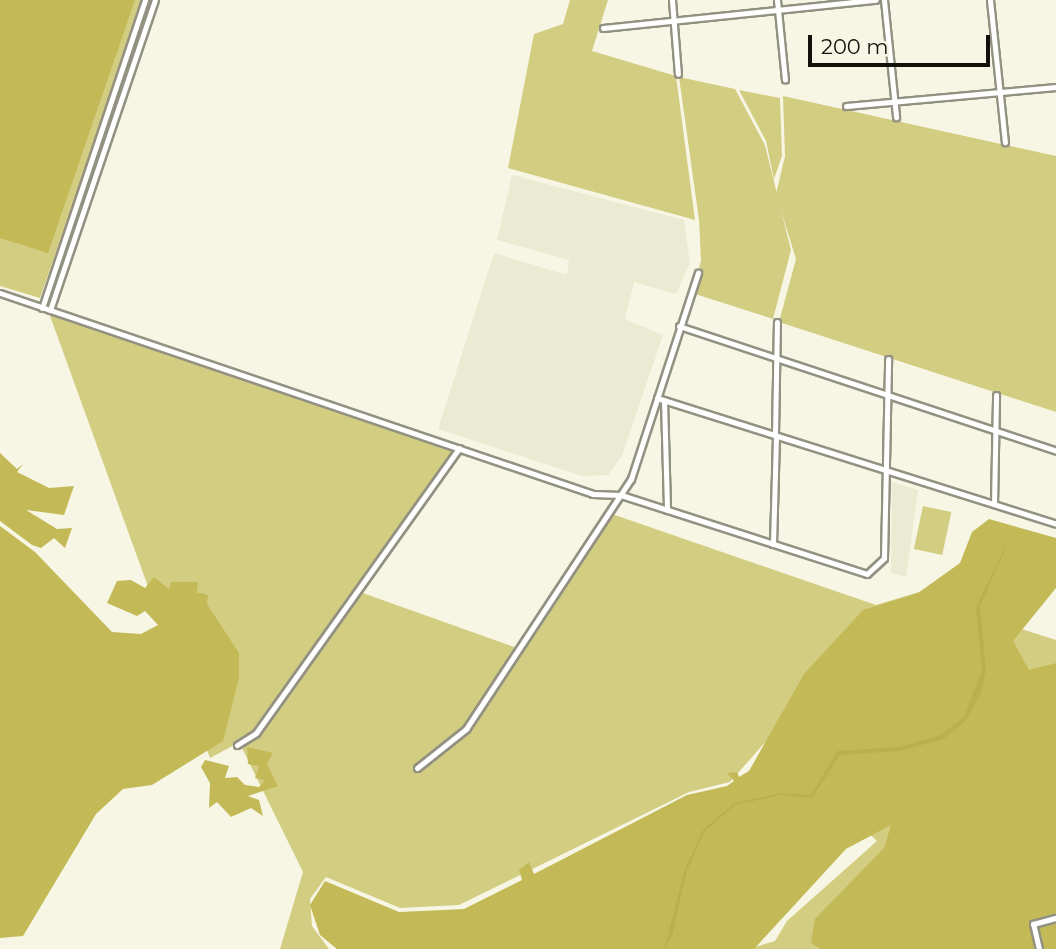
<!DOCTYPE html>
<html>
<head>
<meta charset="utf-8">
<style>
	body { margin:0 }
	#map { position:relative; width:1056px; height:949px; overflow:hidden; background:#f7f6e5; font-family:Montserrat,sans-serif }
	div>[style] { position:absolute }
	.built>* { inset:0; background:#ebead2 }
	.green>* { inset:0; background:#d3cd82; transform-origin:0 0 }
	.forest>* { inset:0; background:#c3ba57 }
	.water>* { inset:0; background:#b9b14d }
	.roads { filter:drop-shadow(2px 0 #929182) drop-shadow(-2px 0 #929182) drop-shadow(0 2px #929182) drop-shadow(0 -2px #929182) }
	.minor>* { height:5px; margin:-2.5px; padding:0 2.5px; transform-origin:2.5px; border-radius:2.5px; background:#fff }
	span { translate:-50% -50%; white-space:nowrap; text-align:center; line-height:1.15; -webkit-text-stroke:6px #f7f6e5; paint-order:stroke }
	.scale { position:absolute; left:808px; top:35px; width:182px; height:32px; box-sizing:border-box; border:4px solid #12110c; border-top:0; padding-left:9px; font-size:21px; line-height:24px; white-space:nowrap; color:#12110c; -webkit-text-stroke:5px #f7f6e5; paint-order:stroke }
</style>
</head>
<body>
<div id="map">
	<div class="built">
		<i style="clip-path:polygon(512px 175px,684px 220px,690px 263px,676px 294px,634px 282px,625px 319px,663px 335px,622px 456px,608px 475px,582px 476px,438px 429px,494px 253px,567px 275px,569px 260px,497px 240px)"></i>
		<i style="clip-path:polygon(892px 482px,918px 490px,906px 577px,891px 573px)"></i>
	</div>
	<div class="green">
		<i style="clip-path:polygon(0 0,144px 0,40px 298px,0 286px)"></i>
		<i style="clip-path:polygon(148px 0,151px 0,50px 297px,49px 296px)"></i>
		<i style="clip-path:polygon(570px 0,608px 0,592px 51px,676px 76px,695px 220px,508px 168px,534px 34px,563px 24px)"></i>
		<i style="clip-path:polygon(679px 77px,735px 89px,765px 145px,791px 250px,773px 319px,692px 293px,701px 261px,699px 220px)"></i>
		<i style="clip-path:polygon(739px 90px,780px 98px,782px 156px,774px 179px,766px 141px)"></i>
		<i style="clip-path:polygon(783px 96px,1056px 156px,1056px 412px,779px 322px,796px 259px,776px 194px,785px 156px)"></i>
		<i style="clip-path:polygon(49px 313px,455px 450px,253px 735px,210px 758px)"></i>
		<i style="left:923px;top:506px;width:29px;height:44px;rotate:12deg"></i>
		<i style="clip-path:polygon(612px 514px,876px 605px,939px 586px,975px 614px,1056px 640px,1056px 914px,1035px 949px,748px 949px,775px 941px,787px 921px,877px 841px,768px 739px,730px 782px,689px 792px,459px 905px,400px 908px,326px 877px,310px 899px,312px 926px,329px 949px,280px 949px,303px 872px,241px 746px,258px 734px,360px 592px,517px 648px,463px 727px,416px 772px,468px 730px)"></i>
	</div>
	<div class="forest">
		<i style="clip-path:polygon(0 0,135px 0,48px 253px,0 238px)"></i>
		<i style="clip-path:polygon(0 453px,17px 469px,23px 464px,17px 472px,49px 488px,74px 486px,64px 515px,26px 510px,57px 529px,72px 528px,65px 548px,54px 538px,41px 548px,32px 545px,0 521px)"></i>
		<i style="clip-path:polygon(989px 519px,1056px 538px,1056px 588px,1013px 641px,1029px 670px,1056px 663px,1056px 949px,820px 949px,811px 943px,815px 919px,884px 848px,891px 825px,846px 849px,754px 949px,337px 949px,320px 935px,310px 905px,325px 881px,399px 912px,464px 909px,522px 880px,519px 870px,529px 862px,534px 874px,687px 795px,727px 786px,734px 781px,727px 773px,737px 772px,739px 777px,749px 771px,804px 674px,863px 610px,918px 593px,960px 563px,972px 532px)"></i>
		<i style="clip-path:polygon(0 526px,35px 552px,112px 632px,141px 634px,158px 625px,145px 611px,137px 616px,107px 603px,117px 581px,131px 580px,145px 588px,154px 577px,169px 589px,171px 582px,198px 582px,197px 592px,187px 590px,208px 595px,207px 604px,239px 653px,239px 678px,223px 741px,152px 785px,123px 789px,96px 814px,23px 936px,0 938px)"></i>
		<i style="clip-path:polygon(247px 747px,273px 753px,267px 764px,278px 786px,248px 796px,259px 800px,263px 816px,251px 808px,231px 817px,217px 802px,209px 808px,210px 783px,201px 767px,205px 760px,229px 766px,225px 778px,237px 777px,245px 785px,259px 787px,265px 780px,255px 778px,259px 766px,248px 764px)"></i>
	</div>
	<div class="water">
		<i style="clip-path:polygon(1012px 533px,980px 607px,986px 669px,981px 693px,966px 720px,944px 739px,899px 751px,840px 755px,812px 798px,781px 795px,735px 805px,705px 831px,687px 870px,672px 936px,664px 949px,685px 869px,703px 830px,734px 803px,780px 793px,811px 795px,837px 751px,899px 747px,941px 735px,964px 717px,982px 670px,976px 607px)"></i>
	</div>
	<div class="roads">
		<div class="minor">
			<i style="left:672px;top:0;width:74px;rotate:85.4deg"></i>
			<i style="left:777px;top:0;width:80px;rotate:84.3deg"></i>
			<i style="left:884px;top:0;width:118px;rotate:84.1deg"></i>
			<i style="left:990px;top:0;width:143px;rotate:84deg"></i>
			<i style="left:603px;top:28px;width:274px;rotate:-5.9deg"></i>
			<i style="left:846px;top:106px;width:211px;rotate:-5.2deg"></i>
			<i style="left:0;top:293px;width:626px;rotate:18.72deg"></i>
			<i style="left:593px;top:494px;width:28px;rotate:2deg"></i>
			<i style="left:621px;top:495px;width:258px;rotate:17.8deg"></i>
			<i style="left:867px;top:574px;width:23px;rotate:-43deg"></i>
			<i style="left:884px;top:558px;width:199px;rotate:-88.8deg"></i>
			<i style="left:42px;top:308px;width:325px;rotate:-71.5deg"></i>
			<i style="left:50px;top:310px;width:327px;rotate:-71.3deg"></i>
			<i style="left:679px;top:326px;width:397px;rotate:18.3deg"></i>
			<i style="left:657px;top:398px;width:418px;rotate:17.5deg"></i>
			<i style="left:664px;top:400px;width:110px;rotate:88.4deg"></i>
			<i style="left:775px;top:435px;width:113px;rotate:-89deg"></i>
			<i style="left:994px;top:504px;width:109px;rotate:-88.9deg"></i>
			<i style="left:773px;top:544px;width:108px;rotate:-88.4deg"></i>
			<i style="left:237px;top:745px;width:22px;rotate:-32deg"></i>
			<i style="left:256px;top:733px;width:350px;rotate:-54.5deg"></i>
			<i style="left:417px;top:768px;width:63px;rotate:-38.5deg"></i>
			<i style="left:466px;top:729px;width:300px;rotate:-56.6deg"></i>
			<i style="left:631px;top:479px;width:217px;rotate:-72deg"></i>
			<i style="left:1039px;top:949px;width:26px;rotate:-103deg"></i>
			<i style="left:1033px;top:924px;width:24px;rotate:-15deg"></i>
		</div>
	</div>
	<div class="scale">200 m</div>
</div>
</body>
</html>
